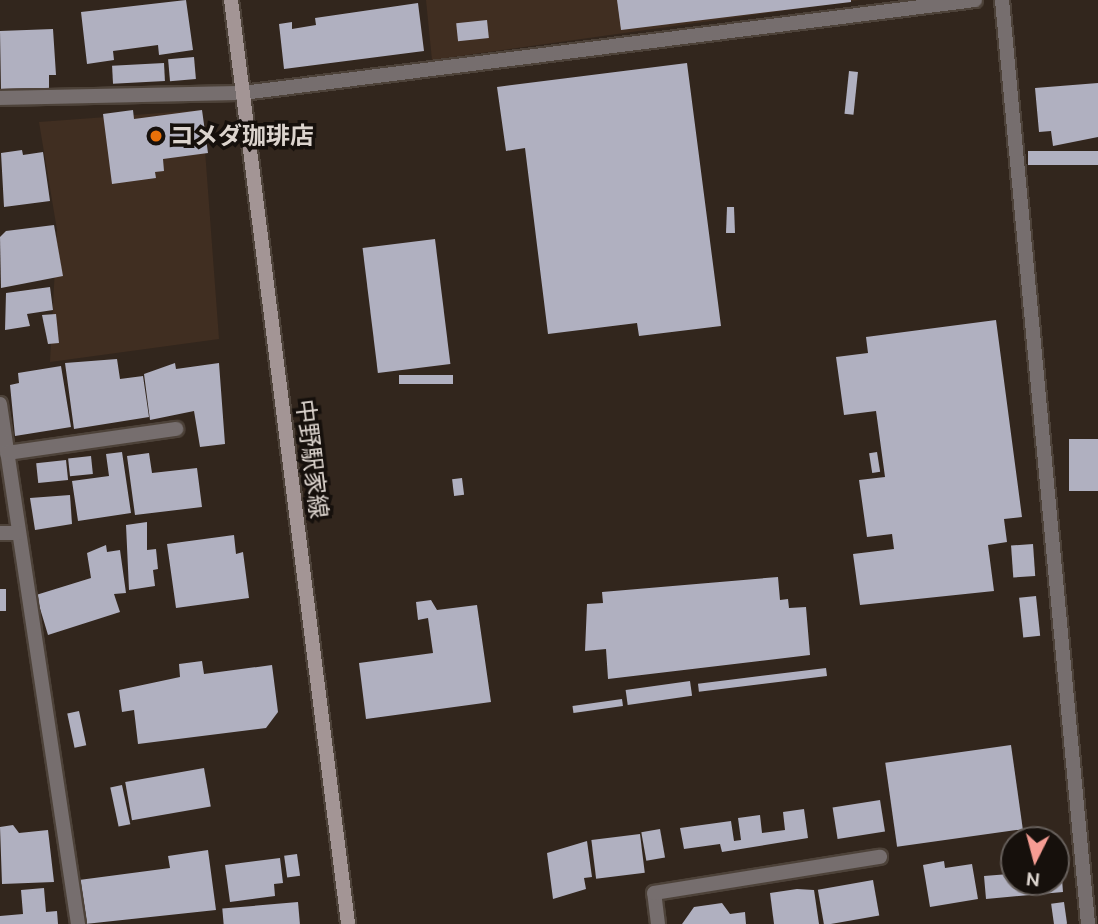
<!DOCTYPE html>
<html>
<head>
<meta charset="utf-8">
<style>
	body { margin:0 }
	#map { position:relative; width:1098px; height:924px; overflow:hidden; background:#32261d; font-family:Ubuntu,"Noto Sans JP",sans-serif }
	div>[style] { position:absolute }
	.built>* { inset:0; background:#402e21 }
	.building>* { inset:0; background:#b0b0c0; transform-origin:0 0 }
	.roads { filter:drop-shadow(2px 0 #4d4239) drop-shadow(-2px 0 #4d4239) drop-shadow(0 2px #4d4239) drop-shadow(0 -2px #4d4239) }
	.minor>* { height:14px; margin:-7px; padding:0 7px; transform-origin:7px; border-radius:7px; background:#766e6e }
	.secondary>* { height:14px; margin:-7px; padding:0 7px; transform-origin:7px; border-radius:7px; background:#a39595 }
	.dots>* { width:19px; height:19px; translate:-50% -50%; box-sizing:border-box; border:4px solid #16100c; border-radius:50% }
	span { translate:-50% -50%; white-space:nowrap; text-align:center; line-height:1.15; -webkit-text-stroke:7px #16100c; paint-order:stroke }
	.poi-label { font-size:24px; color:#dcd4ce; font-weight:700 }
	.left { translate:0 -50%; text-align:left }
	.street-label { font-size:24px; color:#dcd4ce }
	.north { position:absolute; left:1000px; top:826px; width:70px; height:70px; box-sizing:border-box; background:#16100c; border:2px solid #655e5a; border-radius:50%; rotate:186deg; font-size:19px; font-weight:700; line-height:28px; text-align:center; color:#dcd4ce }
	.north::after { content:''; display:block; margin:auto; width:24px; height:32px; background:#f59c93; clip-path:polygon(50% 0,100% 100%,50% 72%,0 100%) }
</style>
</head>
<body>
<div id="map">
	<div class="built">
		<i style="clip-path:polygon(426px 0,860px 0,432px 60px)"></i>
		<i style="clip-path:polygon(202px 110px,219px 339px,50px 362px,57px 230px,39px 122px)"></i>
	</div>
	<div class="building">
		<i style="clip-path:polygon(186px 0,193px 50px,159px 55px,158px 45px,113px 51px,114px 60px,87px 64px,81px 12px)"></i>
		<i style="clip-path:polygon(617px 0,851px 0,851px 2px,621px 30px)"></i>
		<i style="clip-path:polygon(418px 3px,424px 51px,284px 69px,279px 24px,292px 22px,292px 29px,316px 25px,315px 18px)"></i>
		<i style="left:487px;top:20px;width:18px;height:31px;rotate:84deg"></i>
		<i style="clip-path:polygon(53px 29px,56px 75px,49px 75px,49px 88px,1px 91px,0 31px)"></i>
		<i style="left:194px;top:57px;width:22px;height:26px;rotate:85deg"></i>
		<i style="left:164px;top:63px;width:18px;height:52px;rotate:87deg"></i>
		<i style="clip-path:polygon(687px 63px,721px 326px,639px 336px,637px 323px,548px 334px,525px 148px,506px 151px,497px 87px)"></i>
		<i style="left:849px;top:71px;width:9px;height:43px;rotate:6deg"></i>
		<i style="clip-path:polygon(1098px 83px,1098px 137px,1053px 146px,1051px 131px,1039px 132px,1035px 88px)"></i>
		<i style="clip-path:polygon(133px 110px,134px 119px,202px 110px,208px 153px,163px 159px,164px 171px,155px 172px,156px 178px,112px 184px,103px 114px)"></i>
		<i style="clip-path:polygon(22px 150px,23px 155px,43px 152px,50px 201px,4px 207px,1px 153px)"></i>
		<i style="left:1098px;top:151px;width:14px;height:70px;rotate:90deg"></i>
		<i style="clip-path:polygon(727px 207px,734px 207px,735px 233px,726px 233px)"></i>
		<i style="clip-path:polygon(54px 225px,63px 276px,1px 288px,0 237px,6px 231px)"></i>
		<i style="left:435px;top:239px;width:126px;height:73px;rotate:83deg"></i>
		<i style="clip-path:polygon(50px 287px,53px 310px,27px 314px,30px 326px,5px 330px,6px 293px)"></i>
		<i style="clip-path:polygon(56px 314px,59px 343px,48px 344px,42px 315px)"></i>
		<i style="clip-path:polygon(996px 320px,1022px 517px,1004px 519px,1007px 542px,988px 545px,994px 591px,860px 605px,853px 554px,894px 549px,892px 534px,867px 537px,859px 480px,885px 477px,876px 411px,844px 415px,836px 357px,868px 353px,866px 337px)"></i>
		<i style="clip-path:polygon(117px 359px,120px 379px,143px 376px,149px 417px,74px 429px,65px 363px)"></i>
		<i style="clip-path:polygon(175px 363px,176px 369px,219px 363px,225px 444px,200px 447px,194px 411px,150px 420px,144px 374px)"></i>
		<i style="clip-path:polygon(61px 366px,71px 427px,15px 436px,10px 385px,19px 383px,18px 373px)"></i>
		<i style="left:399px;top:375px;width:54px;height:9px"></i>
		<i style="left:1069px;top:439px;width:29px;height:52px"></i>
		<i style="clip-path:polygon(122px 452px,131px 513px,78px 521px,72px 481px,109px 476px,106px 454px)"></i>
		<i style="left:877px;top:452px;width:20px;height:8px;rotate:81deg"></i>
		<i style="clip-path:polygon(149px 453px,152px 473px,197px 468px,202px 507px,135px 515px,127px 456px)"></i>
		<i style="left:91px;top:456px;width:18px;height:23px;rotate:84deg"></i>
		<i style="left:66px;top:460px;width:20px;height:30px;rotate:84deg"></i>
		<i style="left:462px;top:478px;width:17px;height:10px;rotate:83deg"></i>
		<i style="clip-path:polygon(70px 495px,72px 524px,35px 530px,30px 498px)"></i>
		<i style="clip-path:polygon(147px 522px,147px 550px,156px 549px,158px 569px,153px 570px,155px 586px,129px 590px,126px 525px)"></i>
		<i style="clip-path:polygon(234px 535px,236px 554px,243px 552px,249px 598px,176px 608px,167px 544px)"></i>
		<i style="left:1033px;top:544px;width:32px;height:22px;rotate:86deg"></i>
		<i style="clip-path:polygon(106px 545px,107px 552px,120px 550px,126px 593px,114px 594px,120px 612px,48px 635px,36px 595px,91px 578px,87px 553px)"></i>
		<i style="clip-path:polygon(778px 577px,780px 600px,788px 599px,789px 608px,806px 607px,810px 655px,608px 679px,606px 649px,585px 651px,587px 604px,603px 603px,602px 592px)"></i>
		<i style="left:0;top:589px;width:6px;height:22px"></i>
		<i style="left:1036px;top:596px;width:40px;height:17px;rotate:84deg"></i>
		<i style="clip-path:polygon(431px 600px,437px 610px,477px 605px,491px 702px,366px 719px,359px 663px,433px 653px,428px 618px,418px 620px,416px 602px)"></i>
		<i style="clip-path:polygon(202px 661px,204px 674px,272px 665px,278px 712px,266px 728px,138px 744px,134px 710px,122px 712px,119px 690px,180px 677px,179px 664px)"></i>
		<i style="left:826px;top:668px;width:8px;height:129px;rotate:83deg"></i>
		<i style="left:690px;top:681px;width:15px;height:65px;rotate:82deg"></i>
		<i style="left:622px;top:699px;width:7px;height:50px;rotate:82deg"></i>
		<i style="left:79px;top:711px;width:35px;height:12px;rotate:78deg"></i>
		<i style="left:1011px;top:745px;width:85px;height:127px;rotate:82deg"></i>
		<i style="left:204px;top:768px;width:39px;height:80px;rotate:80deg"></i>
		<i style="left:122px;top:785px;width:40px;height:12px;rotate:78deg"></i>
		<i style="left:880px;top:800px;width:32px;height:48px;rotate:81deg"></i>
		<i style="clip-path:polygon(804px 809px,808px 838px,722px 852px,720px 844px,684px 849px,680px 828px,731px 821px,734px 841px,741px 840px,738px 818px,760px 815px,762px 833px,785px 830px,783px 812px)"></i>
		<i style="clip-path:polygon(13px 825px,19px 833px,48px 830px,54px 882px,2px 884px,0 827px)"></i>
		<i style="left:660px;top:829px;width:29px;height:19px;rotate:80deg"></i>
		<i style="left:640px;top:834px;width:39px;height:49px;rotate:83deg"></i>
		<i style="clip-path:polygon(587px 841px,592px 877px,584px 878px,586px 889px,553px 899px,547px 853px)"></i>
		<i style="clip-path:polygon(1014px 849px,1014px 882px,1056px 882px,1060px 853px,1063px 892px,986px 899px,984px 876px,1009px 874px,1007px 850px)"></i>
		<i style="clip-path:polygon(208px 850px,216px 910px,85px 924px,79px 880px,170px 868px,168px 856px)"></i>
		<i style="left:297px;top:854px;width:22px;height:13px;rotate:82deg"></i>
		<i style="clip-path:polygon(280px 858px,283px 883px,274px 884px,275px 896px,230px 902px,225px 865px)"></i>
		<i style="clip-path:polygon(944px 861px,945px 868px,972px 864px,978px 899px,930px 907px,923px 865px)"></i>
		<i style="left:873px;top:880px;width:36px;height:56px;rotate:80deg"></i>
		<i style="clip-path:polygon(44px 888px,46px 912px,57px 911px,58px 924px,0 924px,0 916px,23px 914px,21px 890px)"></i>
		<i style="clip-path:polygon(797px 889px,814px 890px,819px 924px,774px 924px,770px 893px)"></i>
		<i style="left:298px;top:902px;width:22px;height:76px;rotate:85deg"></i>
		<i style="left:1064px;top:902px;width:22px;height:13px;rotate:82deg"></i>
		<i style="clip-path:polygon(722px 903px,730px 914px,745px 912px,746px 924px,682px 924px,694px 907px)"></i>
	</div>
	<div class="roads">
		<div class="minor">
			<i style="left:1002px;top:0;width:928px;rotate:84.68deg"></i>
			<i style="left:0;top:98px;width:243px;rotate:-1.2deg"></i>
			<i style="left:243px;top:93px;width:738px;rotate:-7.24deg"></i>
			<i style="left:0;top:404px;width:526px;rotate:81.47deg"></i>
			<i style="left:7px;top:453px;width:171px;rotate:-8.1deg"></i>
			<i style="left:0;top:533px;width:19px"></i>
			<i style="left:658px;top:924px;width:31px;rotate:-97deg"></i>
			<i style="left:654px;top:893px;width:229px;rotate:-9.1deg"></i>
		</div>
		<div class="secondary">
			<i style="left:231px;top:0;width:931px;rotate:82.78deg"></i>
		</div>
	</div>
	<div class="dots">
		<i style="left:156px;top:136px;background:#e8710a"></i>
	</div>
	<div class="poi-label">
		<span class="left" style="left:170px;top:136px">コメダ珈琲店</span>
	</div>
	<div class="street-label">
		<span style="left:312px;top:459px;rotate:83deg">中野駅家線</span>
	</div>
	<div class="north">N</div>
</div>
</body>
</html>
